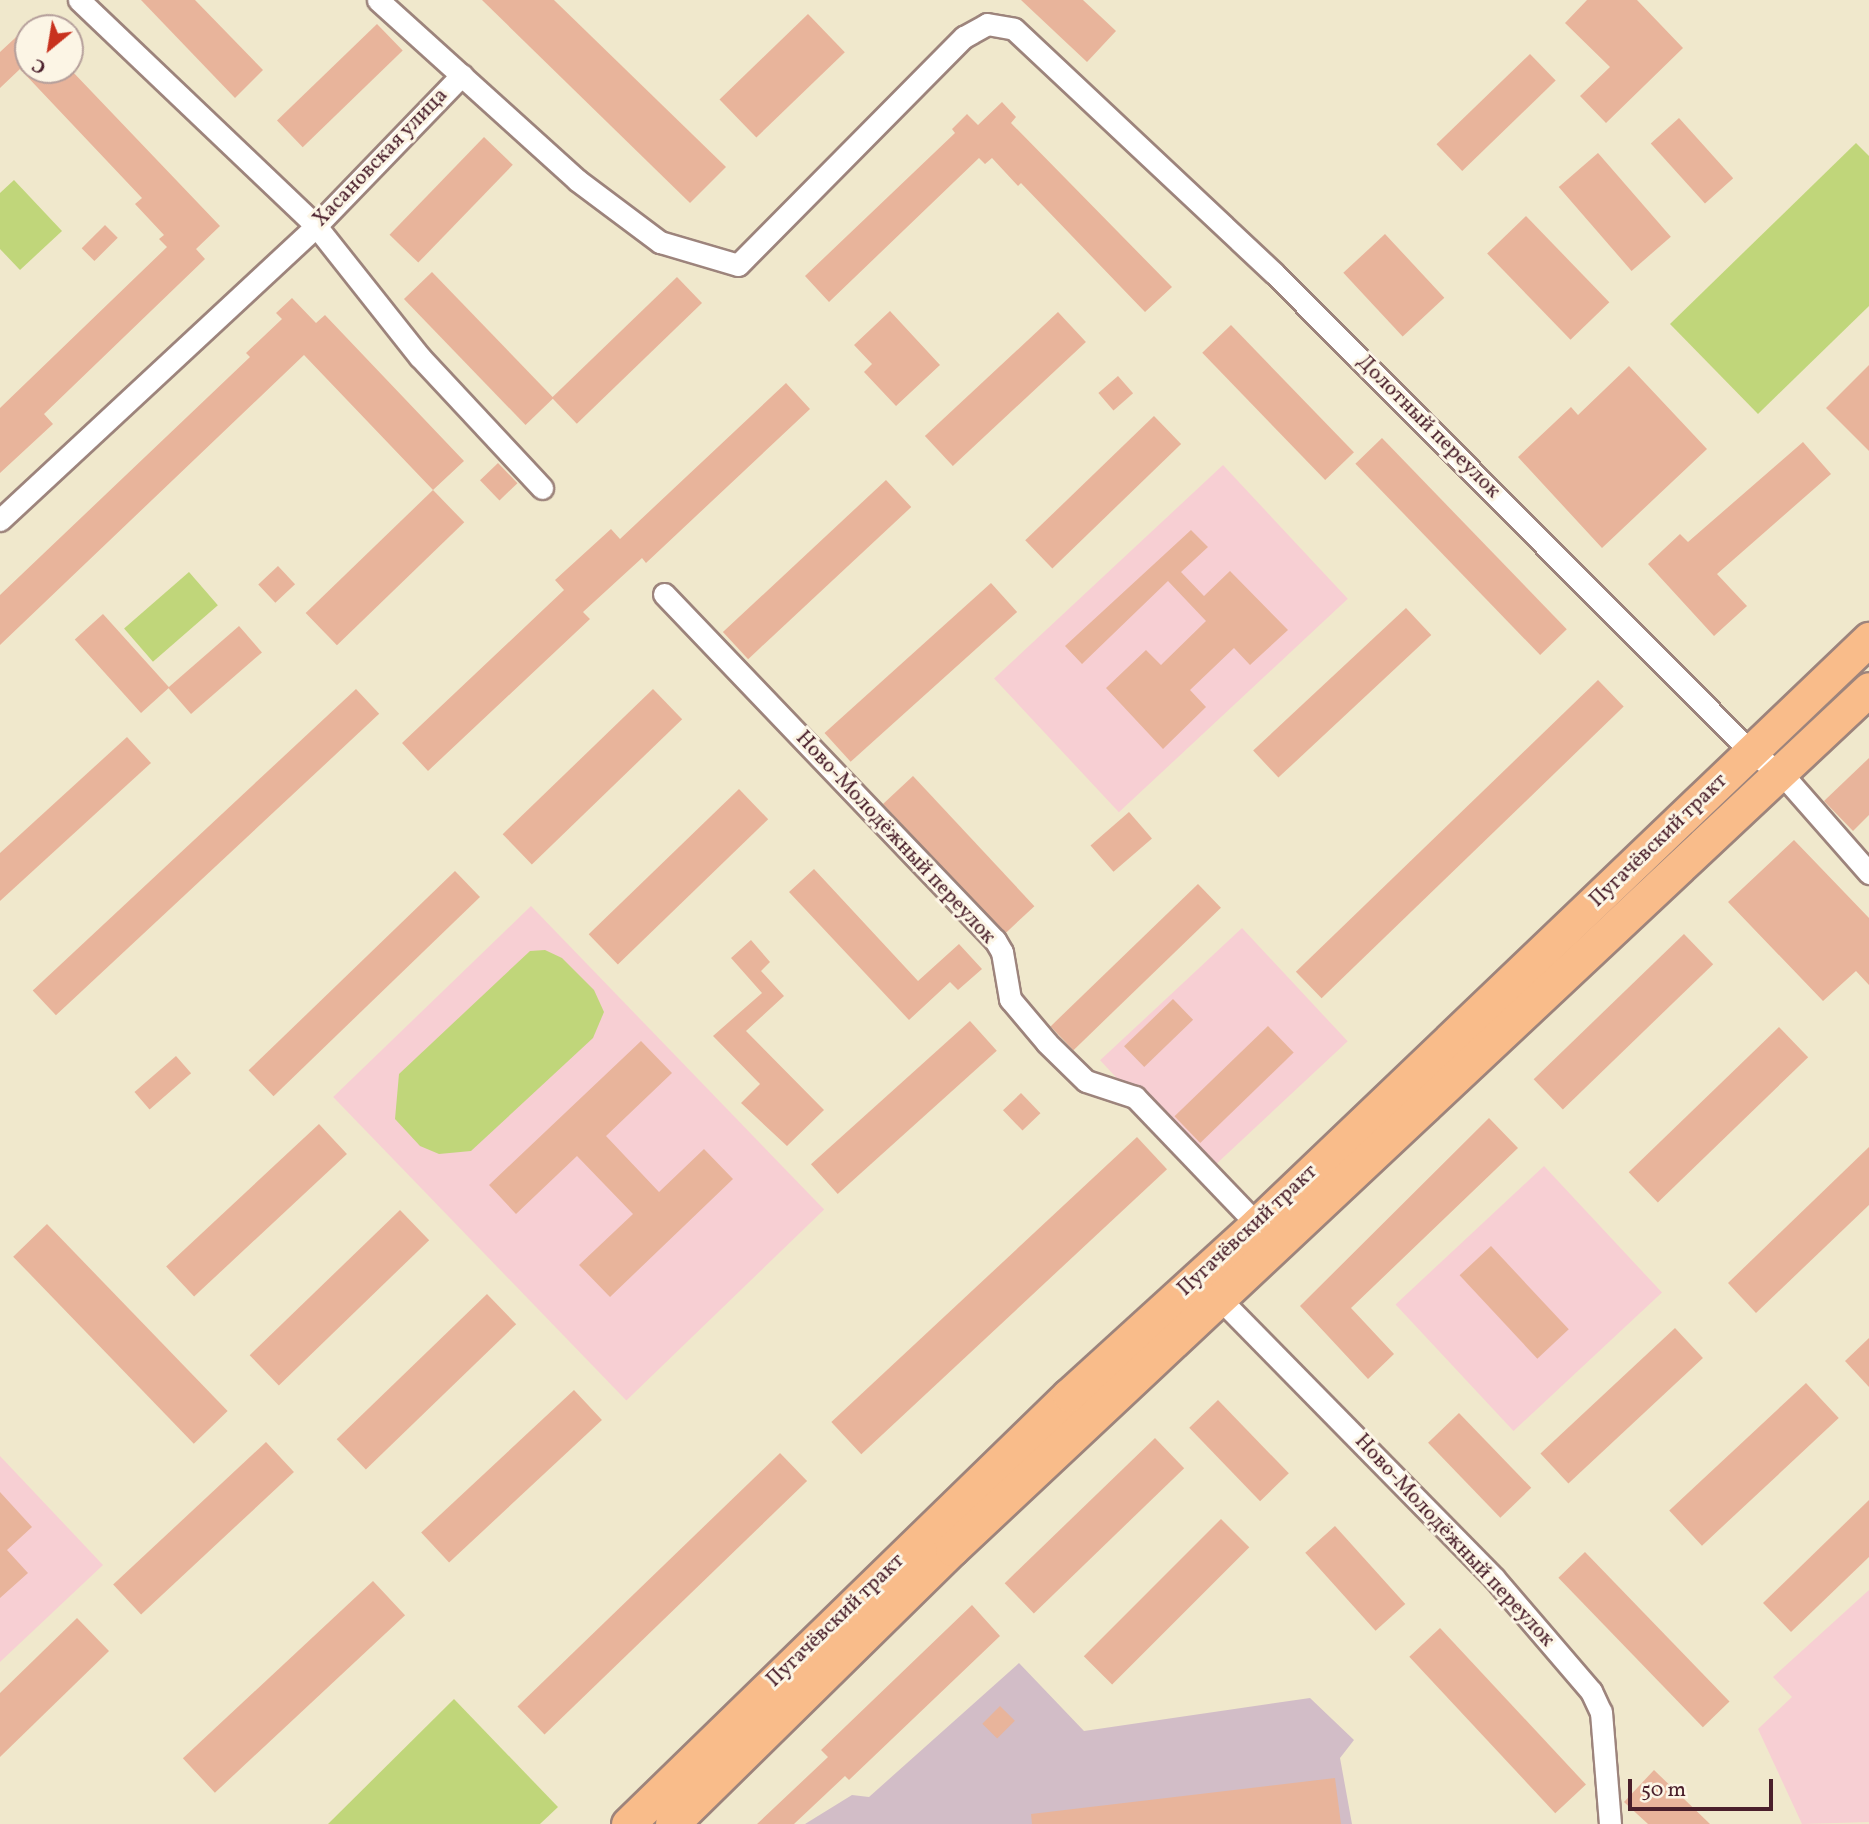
<!DOCTYPE html>
<html>
<head>
<meta charset="utf-8">
<style>
	body { margin:0 }
	#map { position:relative; width:1869px; height:1824px; overflow:hidden; background:#f0e8cc; font-family:Vollkorn,serif }
	div>[style] { position:absolute }
	.built>* { inset:0; background:#f7cfd3; transform-origin:0 0 }
	.industrial>* { inset:0; background:#d2bdc7 }
	.green>* { inset:0; background:#c0d67a; transform-origin:0 0 }
	.building>* { inset:0; background:#e8b49b; transform-origin:0 0 }
	.roads { filter:drop-shadow(2px 0 #9d847c) drop-shadow(-2px 0 #9d847c) drop-shadow(0 2px #9d847c) drop-shadow(0 -2px #9d847c) }
	.minor>* { height:21px; margin:-10.5px; padding:0 10.5px; transform-origin:10.5px; border-radius:10.5px; background:#fff }
	.primary>* { height:33px; margin:-16.5px; padding:0 16.5px; transform-origin:16.5px; border-radius:16.5px; background:#f9bc8a }
	span { translate:-50% -50%; white-space:nowrap; text-align:center; line-height:1.15; -webkit-text-stroke:6px #fcf5e5; paint-order:stroke }
	.street-label { font-size:21px; color:#4a1f2b }
	.north { position:absolute; left:14px; top:14px; width:70px; height:70px; box-sizing:border-box; background:#fcf5e5; border:2px solid #b59f9b; border-radius:50%; rotate:210deg; font-size:19px; font-weight:700; line-height:28px; text-align:center; color:#4a1f2b }
	.north::after { content:''; display:block; margin:auto; width:24px; height:32px; background:#c8321e; clip-path:polygon(50% 0,100% 100%,50% 72%,0 100%) }
	.scale { position:absolute; left:1628px; top:1779px; width:145px; height:32px; box-sizing:border-box; border:4px solid #4a1f2b; border-top:0; padding-left:9px; font-size:21px; line-height:24px; white-space:nowrap; color:#4a1f2b; -webkit-text-stroke:5px #fcf5e5; paint-order:stroke }
</style>
</head>
<body>
<div id="map">
	<div class="built">
		<i style="left:1223px;top:465px;width:183px;height:313px;rotate:47deg"></i>
		<i style="left:531px;top:906px;width:422px;height:275px;rotate:46deg"></i>
		<i style="left:1242px;top:928px;width:155px;height:194px;rotate:47deg"></i>
		<i style="left:1544px;top:1166px;width:173px;height:203px;rotate:47deg"></i>
		<i style="clip-path:polygon(0 1456px,103px 1565px,0 1662px)"></i>
		<i style="clip-path:polygon(1869px 1590px,1869px 1822px,1802px 1824px,1758px 1729px,1792px 1697px,1773px 1677px)"></i>
	</div>
	<div class="industrial">
		<i style="clip-path:polygon(1019px 1663px,1084px 1731px,1310px 1698px,1354px 1740px,1340px 1758px,1352px 1824px,805px 1824px,852px 1795px,869px 1797px)"></i>
	</div>
	<div class="green">
		<i style="clip-path:polygon(1856px 143px,1869px 156px,1869px 306px,1758px 414px,1670px 324px)"></i>
		<i style="clip-path:polygon(14px 180px,62px 231px,20px 270px,0 249px,0 193px)"></i>
		<i style="left:189px;top:572px;width:44px;height:86px;rotate:49deg"></i>
		<i style="clip-path:polygon(545px 950px,562px 958px,594px 990px,604px 1012px,593px 1038px,471px 1151px,439px 1154px,420px 1146px,395px 1119px,399px 1074px,515px 965px,530px 951px)"></i>
		<i style="clip-path:polygon(454px 1699px,558px 1807px,540px 1824px,328px 1824px)"></i>
	</div>
	<div class="building">
		<i style="clip-path:polygon(141px 0,195px 0,263px 70px,235px 98px)"></i>
		<i style="clip-path:polygon(482px 0,554px 0,726px 167px,690px 203px)"></i>
		<i style="clip-path:polygon(1021px 0,1083px 0,1116px 31px,1087px 62px)"></i>
		<i style="clip-path:polygon(1587px 0,1637px 0,1683px 48px,1606px 123px,1580px 96px,1610px 67px,1565px 23px)"></i>
		<i style="left:808px;top:14px;width:53px;height:123px;rotate:46deg"></i>
		<i style="left:377px;top:24px;width:37px;height:139px;rotate:46deg"></i>
		<i style="clip-path:polygon(28px 26px,28px 70px,71px 70px,220px 226px,196px 249px,205px 259px,44px 414px,53px 424px,0 473px,0 408px,167px 247px,159px 239px,164px 235px,135px 204px,142px 198px,20px 69px,0 88px,0 52px)"></i>
		<i style="left:1530px;top:54px;width:37px;height:130px;rotate:46deg"></i>
		<i style="clip-path:polygon(1002px 102px,1016px 117px,1011px 123px,1172px 287px,1145px 312px,1021px 183px,1018px 186px,992px 158px,985px 164px,979px 158px,829px 302px,805px 276px,955px 133px,952px 129px,967px 114px,978px 125px)"></i>
		<i style="left:1679px;top:118px;width:81px;height:38px;rotate:48deg"></i>
		<i style="left:484px;top:137px;width:40px;height:136px;rotate:44deg"></i>
		<i style="left:1598px;top:153px;width:111px;height:52px;rotate:49deg"></i>
		<i style="left:1526px;top:216px;width:120px;height:54px;rotate:46deg"></i>
		<i style="left:105px;top:225px;width:18px;height:33px;rotate:45deg"></i>
		<i style="left:1385px;top:234px;width:87px;height:57px;rotate:47deg"></i>
		<i style="left:432px;top:272px;width:175px;height:39px;rotate:46deg"></i>
		<i style="left:677px;top:277px;width:36px;height:174px;rotate:46deg"></i>
		<i style="clip-path:polygon(292px 298px,316px 323px,325px 315px,464px 461px,433px 490px,304px 355px,0 645px,0 595px,250px 357px,246px 353px,282px 319px,276px 313px)"></i>
		<i style="clip-path:polygon(890px 311px,940px 365px,896px 406px,864px 372px,872px 364px,854px 345px)"></i>
		<i style="left:1058px;top:312px;width:41px;height:182px;rotate:47deg"></i>
		<i style="left:1231px;top:325px;width:177px;height:40px;rotate:46deg"></i>
		<i style="clip-path:polygon(1869px 365px,1869px 451px,1826px 408px)"></i>
		<i style="clip-path:polygon(1629px 366px,1707px 449px,1602px 548px,1518px 457px,1571px 407px,1578px 415px)"></i>
		<i style="left:1118px;top:376px;width:23px;height:26px;rotate:49deg"></i>
		<i style="clip-path:polygon(786px 383px,810px 409px,646px 563px,642px 558px,583px 612px,590px 619px,428px 771px,402px 743px,564px 590px,555px 580px,611px 529px,620px 539px)"></i>
		<i style="left:1154px;top:416px;width:39px;height:179px;rotate:46deg"></i>
		<i style="left:1382px;top:438px;width:266px;height:37px;rotate:46deg"></i>
		<i style="clip-path:polygon(1803px 442px,1831px 474px,1717px 574px,1747px 606px,1714px 636px,1648px 564px,1680px 534px,1688px 542px)"></i>
		<i style="left:498px;top:463px;width:28px;height:25px;rotate:46deg"></i>
		<i style="left:886px;top:480px;width:37px;height:223px;rotate:47deg"></i>
		<i style="left:433px;top:490px;width:45px;height:177px;rotate:46deg"></i>
		<i style="clip-path:polygon(1191px 530px,1208px 547px,1181px 572px,1204px 596px,1230px 571px,1288px 630px,1250px 665px,1234px 648px,1190px 690px,1206px 707px,1163px 749px,1106px 688px,1146px 650px,1161px 665px,1206px 621px,1168px 581px,1082px 664px,1065px 646px)"></i>
		<i style="left:278px;top:566px;width:25px;height:27px;rotate:47deg"></i>
		<i style="left:991px;top:583px;width:39px;height:224px;rotate:48deg"></i>
		<i style="left:1406px;top:608px;width:37px;height:209px;rotate:47deg"></i>
		<i style="left:103px;top:614px;width:99px;height:38px;rotate:48deg"></i>
		<i style="left:239px;top:626px;width:35px;height:94px;rotate:49deg"></i>
		<i style="left:1598px;top:680px;width:37px;height:420px;rotate:46deg"></i>
		<i style="left:356px;top:689px;width:34px;height:442px;rotate:47deg"></i>
		<i style="left:653px;top:689px;width:42px;height:209px;rotate:46deg"></i>
		<i style="clip-path:polygon(127px 737px,151px 763px,0 901px,0 853px)"></i>
		<i style="clip-path:polygon(1869px 758px,1869px 815px,1853px 831px,1824px 801px)"></i>
		<i style="left:913px;top:776px;width:178px;height:41px;rotate:47deg"></i>
		<i style="left:739px;top:789px;width:42px;height:209px;rotate:46deg"></i>
		<i style="left:1129px;top:812px;width:35px;height:51px;rotate:49deg"></i>
		<i style="clip-path:polygon(1794px 840px,1869px 918px,1869px 985px,1856px 971px,1823px 1001px,1728px 902px)"></i>
		<i style="clip-path:polygon(814px 869px,918px 981px,959px 944px,982px 969px,958px 990px,950px 982px,909px 1020px,789px 892px)"></i>
		<i style="left:455px;top:871px;width:36px;height:287px;rotate:46deg"></i>
		<i style="left:1198px;top:884px;width:33px;height:205px;rotate:46deg"></i>
		<i style="left:1684px;top:934px;width:42px;height:209px;rotate:46deg"></i>
		<i style="clip-path:polygon(751px 940px,770px 962px,761px 971px,784px 996px,746px 1031px,824px 1110px,787px 1146px,741px 1103px,760px 1084px,713px 1036px,762px 993px,731px 958px)"></i>
		<i style="left:1173px;top:999px;width:29px;height:68px;rotate:46deg"></i>
		<i style="left:970px;top:1021px;width:40px;height:214px;rotate:48deg"></i>
		<i style="left:1268px;top:1026px;width:37px;height:130px;rotate:46deg"></i>
		<i style="left:1779px;top:1027px;width:42px;height:209px;rotate:46deg"></i>
		<i style="clip-path:polygon(641px 1041px,672px 1073px,606px 1136px,659px 1192px,704px 1149px,733px 1179px,610px 1297px,579px 1265px,633px 1214px,577px 1156px,516px 1214px,489px 1185px)"></i>
		<i style="left:176px;top:1056px;width:23px;height:55px;rotate:49deg"></i>
		<i style="left:1021px;top:1093px;width:28px;height:25px;rotate:46deg"></i>
		<i style="clip-path:polygon(1489px 1118px,1518px 1148px,1351px 1308px,1394px 1354px,1368px 1379px,1300px 1306px)"></i>
		<i style="left:319px;top:1124px;width:41px;height:209px;rotate:47deg"></i>
		<i style="left:1137px;top:1137px;width:44px;height:418px;rotate:47deg"></i>
		<i style="clip-path:polygon(1869px 1147px,1869px 1205px,1756px 1313px,1728px 1283px)"></i>
		<i style="left:400px;top:1210px;width:42px;height:209px;rotate:46deg"></i>
		<i style="left:47px;top:1224px;width:260px;height:47px;rotate:46deg"></i>
		<i style="left:1491px;top:1246px;width:114px;height:43px;rotate:47deg"></i>
		<i style="left:487px;top:1294px;width:42px;height:209px;rotate:46deg"></i>
		<i style="left:1675px;top:1328px;width:41px;height:184px;rotate:47deg"></i>
		<i style="clip-path:polygon(1869px 1338px,1869px 1387px,1845px 1361px)"></i>
		<i style="left:1806px;top:1383px;width:48px;height:187px;rotate:47deg"></i>
		<i style="left:574px;top:1390px;width:41px;height:209px;rotate:47deg"></i>
		<i style="left:1218px;top:1400px;width:102px;height:40px;rotate:46deg"></i>
		<i style="left:1459px;top:1413px;width:104px;height:43px;rotate:46deg"></i>
		<i style="left:1155px;top:1438px;width:42px;height:209px;rotate:46deg"></i>
		<i style="left:266px;top:1442px;width:41px;height:209px;rotate:47deg"></i>
		<i style="left:780px;top:1453px;width:39px;height:365px;rotate:46deg"></i>
		<i style="clip-path:polygon(0 1492px,32px 1527px,7px 1550px,28px 1573px,0 1598px)"></i>
		<i style="clip-path:polygon(1869px 1500px,1869px 1557px,1791px 1632px,1763px 1603px)"></i>
		<i style="left:1221px;top:1519px;width:40px;height:194px;rotate:45deg"></i>
		<i style="left:1335px;top:1526px;width:105px;height:40px;rotate:48deg"></i>
		<i style="left:1585px;top:1552px;width:208px;height:37px;rotate:46deg"></i>
		<i style="left:373px;top:1581px;width:47px;height:260px;rotate:47deg"></i>
		<i style="clip-path:polygon(972px 1605px,1000px 1636px,849px 1780px,845px 1776px,794px 1824px,757px 1824px,828px 1757px,821px 1750px)"></i>
		<i style="clip-path:polygon(77px 1618px,109px 1651px,0 1757px,0 1693px)"></i>
		<i style="left:1440px;top:1628px;width:214px;height:42px;rotate:47deg"></i>
		<i style="left:1000px;top:1706px;width:21px;height:25px;rotate:45deg"></i>
		<i style="clip-path:polygon(1654px 1770px,1710px 1824px,1648px 1824px,1624px 1802px)"></i>
		<i style="clip-path:polygon(1335px 1778px,1341px 1824px,1032px 1824px,1031px 1814px)"></i>
	</div>
	<div class="roads">
		<div class="minor">
			<i style="left:79px;top:0;width:327px;rotate:43.6deg"></i>
			<i style="left:316px;top:226px;width:167px;rotate:51.6deg"></i>
			<i style="left:420px;top:357px;width:179px;rotate:47deg"></i>
			<i style="left:378px;top:0;width:268px;rotate:42.1deg"></i>
			<i style="left:577px;top:180px;width:104px;rotate:36.8deg"></i>
			<i style="left:660px;top:242px;width:81px;rotate:16.4deg"></i>
			<i style="left:738px;top:265px;width:321px;rotate:-45.3deg"></i>
			<i style="left:964px;top:37px;width:26px;rotate:-29deg"></i>
			<i style="left:987px;top:24px;width:27px;rotate:10deg"></i>
			<i style="left:1014px;top:29px;width:357px;rotate:43.2deg"></i>
			<i style="left:1274px;top:273px;width:677px;rotate:45.12deg"></i>
			<i style="left:1752px;top:753px;width:37px;rotate:35deg"></i>
			<i style="left:1782px;top:774px;width:132px;rotate:48.7deg"></i>
			<i style="left:0;top:520px;width:432px;rotate:-42.9deg"></i>
			<i style="left:316px;top:226px;width:210px;rotate:-46deg"></i>
			<i style="left:664px;top:594px;width:479px;rotate:46.3deg"></i>
			<i style="left:995px;top:940px;width:14px;rotate:60deg"></i>
			<i style="left:1002px;top:952px;width:48px;rotate:80.3deg"></i>
			<i style="left:1010px;top:999px;width:57px;rotate:49.9deg"></i>
			<i style="left:1047px;top:1043px;width:54px;rotate:44.3deg"></i>
			<i style="left:1086px;top:1081px;width:52px;rotate:18.1deg"></i>
			<i style="left:1135px;top:1097px;width:176px;rotate:46.2deg"></i>
			<i style="left:1219px;top:1298px;width:392px;rotate:45.5deg"></i>
			<i style="left:1494px;top:1578px;width:149px;rotate:49.4deg"></i>
			<i style="left:1591px;top:1691px;width:23px;rotate:65deg"></i>
			<i style="left:1601px;top:1712px;width:112px;rotate:85.4deg"></i>
		</div>
		<div class="primary">
			<i style="left:628px;top:1824px;width:615px;rotate:-44.21deg"></i>
			<i style="left:1069px;top:1395px;width:254px;rotate:-42.3deg"></i>
			<i style="left:1257px;top:1224px;width:847px;rotate:-43.71deg"></i>
			<i style="left:672px;top:1824px;width:392px;rotate:-44.5deg"></i>
			<i style="left:952px;top:1549px;width:1257px;rotate:-43.16deg"></i>
		</div>
	</div>
	<div class="street-label">
		<span style="left:381px;top:158px;rotate:-46deg">Хасановская улица</span>
		<span style="left:1428px;top:427px;rotate:45deg">Долотный переулок</span>
		<span style="left:895px;top:838px;rotate:47deg">Ново-Молодёжный переулок</span>
		<span style="left:1659px;top:841px;rotate:-44deg">Пугачёвский тракт</span>
		<span style="left:1248px;top:1231px;rotate:-43deg">Пугачёвский тракт</span>
		<span style="left:1454px;top:1541px;rotate:47deg">Ново-Молодёжный переулок</span>
		<span style="left:836px;top:1621px;rotate:-44deg">Пугачёвский тракт</span>
	</div>
	<div class="north">С</div>
	<div class="scale">50 m</div>
</div>
</body>
</html>
